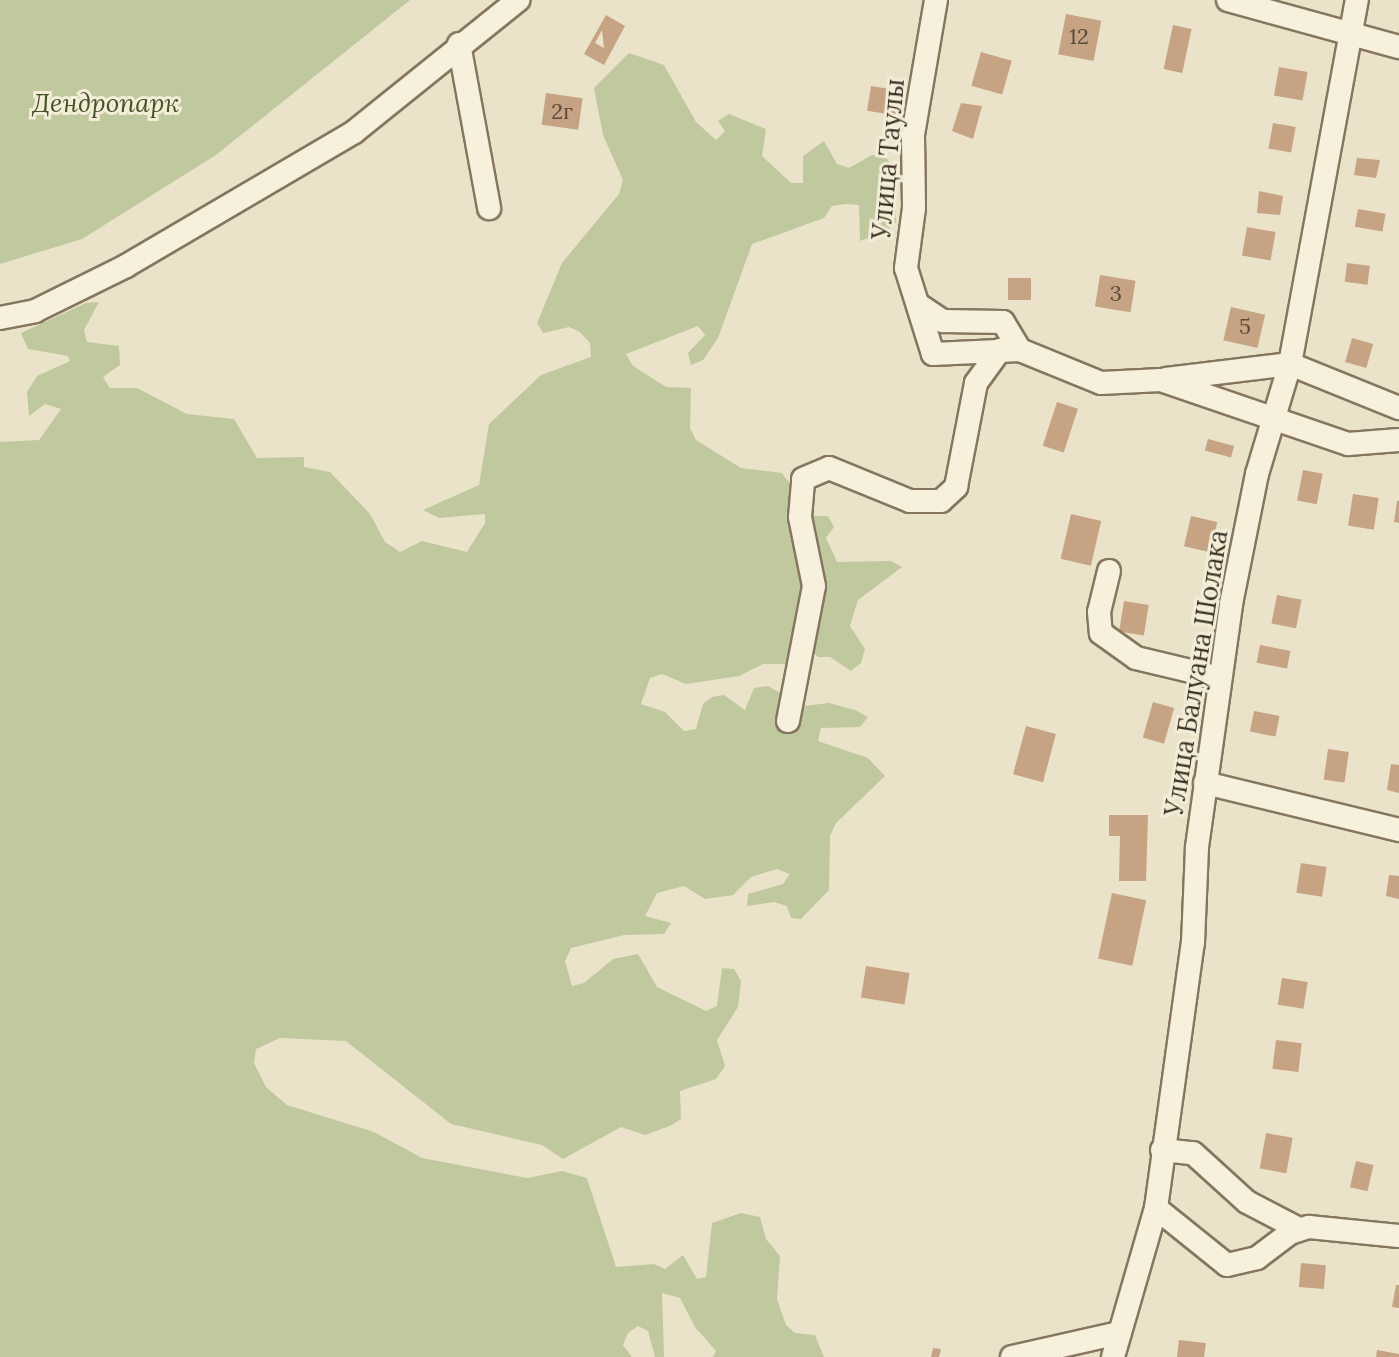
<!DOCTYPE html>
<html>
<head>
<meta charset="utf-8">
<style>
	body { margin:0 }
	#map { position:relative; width:1399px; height:1357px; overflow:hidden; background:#ebe3c9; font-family:Lora,serif }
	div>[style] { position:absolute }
	.green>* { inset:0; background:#c0c89e }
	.building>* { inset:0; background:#c5a383; transform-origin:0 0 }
	.roads { filter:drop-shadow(2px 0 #86765f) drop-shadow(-2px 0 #86765f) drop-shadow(0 2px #86765f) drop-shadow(0 -2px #86765f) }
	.minor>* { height:22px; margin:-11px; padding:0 11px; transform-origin:11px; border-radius:11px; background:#f6f0dc }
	span { translate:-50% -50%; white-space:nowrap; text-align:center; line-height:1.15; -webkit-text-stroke:6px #f3edd8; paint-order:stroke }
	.number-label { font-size:22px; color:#5a4b3a }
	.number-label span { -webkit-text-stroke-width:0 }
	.park-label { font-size:26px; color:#45522a; font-style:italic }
	.street-label { font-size:26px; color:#372e21 }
</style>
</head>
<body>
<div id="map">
	<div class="green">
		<i style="clip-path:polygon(0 0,410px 0,216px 155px,82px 239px,0 264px)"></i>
		<i style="clip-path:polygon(629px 53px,664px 65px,696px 122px,716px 140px,725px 131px,718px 121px,729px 114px,766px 129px,762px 156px,791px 183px,803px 183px,803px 156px,824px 141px,837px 164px,849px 168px,872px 155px,885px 156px,894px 168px,896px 222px,885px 232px,860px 241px,859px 205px,845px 204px,832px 206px,824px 218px,752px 244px,718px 338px,703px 360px,691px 365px,688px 353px,705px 335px,698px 326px,626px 354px,633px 366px,666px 387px,691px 388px,690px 428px,696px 440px,741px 468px,782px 473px,814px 516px,828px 516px,834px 527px,826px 538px,837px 562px,891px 561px,902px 567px,858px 600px,850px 626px,865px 649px,861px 663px,851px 671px,830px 657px,818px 657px,800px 640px,791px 664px,763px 664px,739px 676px,686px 684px,662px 674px,650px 678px,641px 704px,665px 712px,684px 731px,696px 729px,703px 704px,712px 697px,724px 695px,745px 710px,754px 688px,768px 686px,803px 706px,829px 703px,855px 710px,868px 717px,860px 727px,821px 728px,818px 741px,868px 758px,885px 776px,836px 823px,830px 836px,829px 890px,801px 919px,791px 918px,787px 906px,774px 902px,747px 906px,748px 894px,783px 884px,790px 874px,777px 869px,751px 877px,733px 895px,705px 899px,684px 886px,657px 893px,645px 916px,671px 923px,664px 934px,624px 935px,571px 948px,565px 961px,572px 986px,584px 983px,613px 959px,638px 954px,657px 987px,706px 1011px,717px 1006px,722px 968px,734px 969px,741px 981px,738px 1007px,717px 1040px,725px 1066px,716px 1079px,680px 1091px,681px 1119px,670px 1126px,645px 1135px,621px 1127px,563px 1159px,542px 1145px,451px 1124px,346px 1041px,280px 1038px,256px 1049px,254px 1063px,266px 1087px,287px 1105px,374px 1132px,422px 1158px,527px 1178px,562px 1171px,587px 1178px,616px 1267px,654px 1264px,665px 1269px,683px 1255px,697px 1279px,706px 1277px,712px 1223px,741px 1213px,760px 1217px,766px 1239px,780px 1256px,777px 1299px,786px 1325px,795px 1333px,815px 1335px,824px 1357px,713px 1357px,716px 1351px,695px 1327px,680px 1298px,662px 1293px,664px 1357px,655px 1357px,648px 1331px,638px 1326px,628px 1333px,623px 1345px,632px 1357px,0 1357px,0 442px,39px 440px,61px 409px,45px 404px,29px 416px,27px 392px,37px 376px,70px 361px,68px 356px,28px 349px,21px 333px,86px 303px,99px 302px,84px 330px,87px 342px,119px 346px,120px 365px,103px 377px,110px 388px,137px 388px,187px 414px,234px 419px,257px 458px,304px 457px,304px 467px,330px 472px,370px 514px,385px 542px,400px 552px,422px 541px,467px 552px,485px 523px,485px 514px,439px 518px,423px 510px,479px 485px,489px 424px,541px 375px,591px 357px,590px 343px,580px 332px,569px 327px,543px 333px,537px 323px,562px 263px,619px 194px,623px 180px,603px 135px,594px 88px)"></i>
	</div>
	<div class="building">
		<i style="left:1066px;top:14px;width:36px;height:41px;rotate:11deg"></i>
		<i style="clip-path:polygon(evenodd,606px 15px,625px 26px,604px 65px,584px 54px,606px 15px,602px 30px,604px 48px,595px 43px,602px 30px)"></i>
		<i style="left:1173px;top:25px;width:19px;height:45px;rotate:12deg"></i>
		<i style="left:981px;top:52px;width:32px;height:35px;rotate:16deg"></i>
		<i style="left:1279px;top:67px;width:29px;height:29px;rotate:10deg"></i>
		<i style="left:871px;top:86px;width:30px;height:25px;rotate:9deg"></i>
		<i style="left:546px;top:93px;width:37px;height:32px;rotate:8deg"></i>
		<i style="clip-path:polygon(961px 103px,982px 106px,973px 139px,952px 131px)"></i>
		<i style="left:1273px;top:123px;width:23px;height:26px;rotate:10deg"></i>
		<i style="clip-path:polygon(1357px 158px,1380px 160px,1376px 178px,1354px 175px)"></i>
		<i style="clip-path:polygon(1259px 191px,1283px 196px,1280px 215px,1257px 213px)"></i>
		<i style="left:1358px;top:209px;width:28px;height:18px;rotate:10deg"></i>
		<i style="left:1247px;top:227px;width:29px;height:29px;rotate:10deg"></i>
		<i style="left:1347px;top:263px;width:23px;height:19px;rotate:7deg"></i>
		<i style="left:1100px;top:275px;width:36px;height:32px;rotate:9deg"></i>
		<i style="left:1008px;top:278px;width:23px;height:22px"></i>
		<i style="left:1231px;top:307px;width:35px;height:34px;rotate:13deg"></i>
		<i style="left:1352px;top:338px;width:22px;height:25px;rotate:16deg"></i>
		<i style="left:1057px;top:402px;width:22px;height:46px;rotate:18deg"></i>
		<i style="left:1208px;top:439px;width:27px;height:12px;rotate:15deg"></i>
		<i style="left:1303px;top:470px;width:20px;height:31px;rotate:11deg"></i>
		<i style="left:1353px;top:494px;width:26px;height:32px;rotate:9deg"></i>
		<i style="clip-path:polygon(1397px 501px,1399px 501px,1399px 523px,1394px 522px)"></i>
		<i style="left:1071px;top:514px;width:31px;height:46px;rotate:13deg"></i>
		<i style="left:1191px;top:516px;width:27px;height:31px;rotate:13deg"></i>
		<i style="left:1277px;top:595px;width:25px;height:29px;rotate:11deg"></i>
		<i style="left:1124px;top:601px;width:25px;height:31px;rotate:9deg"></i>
		<i style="left:1260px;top:645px;width:31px;height:18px;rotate:11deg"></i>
		<i style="left:1153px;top:702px;width:22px;height:37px;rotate:16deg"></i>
		<i style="left:1254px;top:711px;width:26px;height:21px;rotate:11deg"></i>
		<i style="left:1026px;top:726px;width:31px;height:50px;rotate:15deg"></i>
		<i style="left:1328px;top:749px;width:21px;height:31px;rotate:8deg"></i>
		<i style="clip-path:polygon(1391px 764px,1399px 765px,1399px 793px,1387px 790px)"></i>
		<i style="clip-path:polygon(1109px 815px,1148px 815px,1146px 881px,1119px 881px,1120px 836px,1109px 836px)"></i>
		<i style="left:1301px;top:863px;width:26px;height:30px;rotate:9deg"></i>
		<i style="clip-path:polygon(1389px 875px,1399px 876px,1399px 899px,1386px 896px)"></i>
		<i style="left:1112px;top:893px;width:35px;height:67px;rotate:12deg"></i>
		<i style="left:866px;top:966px;width:44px;height:32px;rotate:9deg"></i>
		<i style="left:1282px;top:978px;width:26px;height:27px;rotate:9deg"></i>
		<i style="left:1276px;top:1040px;width:26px;height:29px;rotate:7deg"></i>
		<i style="left:1266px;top:1133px;width:27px;height:36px;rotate:10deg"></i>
		<i style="left:1356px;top:1161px;width:18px;height:27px;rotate:13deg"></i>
		<i style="left:1301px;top:1263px;width:25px;height:24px;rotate:5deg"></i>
		<i style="clip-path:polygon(1396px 1285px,1399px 1285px,1399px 1308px,1392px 1307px)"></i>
		<i style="clip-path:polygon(1179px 1340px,1206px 1343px,1204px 1357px,1177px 1357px)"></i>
		<i style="clip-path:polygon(933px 1348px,941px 1349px,939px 1357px,931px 1357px)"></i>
		<i style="clip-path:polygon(1377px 1350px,1399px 1354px,1399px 1357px,1376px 1357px)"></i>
	</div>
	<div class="roads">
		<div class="minor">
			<i style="left:936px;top:0;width:137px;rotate:99.7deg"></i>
			<i style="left:913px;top:135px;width:73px;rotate:89.2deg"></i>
			<i style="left:914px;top:208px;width:61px;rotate:97.6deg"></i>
			<i style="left:906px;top:268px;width:90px;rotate:72.6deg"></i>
			<i style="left:933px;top:354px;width:87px;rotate:-2.6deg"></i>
			<i style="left:1020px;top:350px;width:87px;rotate:22.2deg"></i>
			<i style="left:1101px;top:383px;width:60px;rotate:-2.9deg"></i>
			<i style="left:1161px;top:380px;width:198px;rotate:18.9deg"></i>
			<i style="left:1348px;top:444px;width:51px;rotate:-4.5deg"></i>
			<i style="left:1228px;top:0;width:177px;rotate:15.4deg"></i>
			<i style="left:459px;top:44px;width:167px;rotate:79.6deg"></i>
			<i style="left:919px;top:305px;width:29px;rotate:34deg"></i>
			<i style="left:943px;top:321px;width:60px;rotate:1deg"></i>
			<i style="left:1003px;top:322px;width:33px;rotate:59deg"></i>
			<i style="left:0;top:318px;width:36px;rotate:-11deg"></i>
			<i style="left:35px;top:311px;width:102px;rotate:-26.3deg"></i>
			<i style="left:126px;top:266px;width:264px;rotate:-30.4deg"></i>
			<i style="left:354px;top:132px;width:211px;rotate:-38.8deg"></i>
			<i style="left:1166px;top:379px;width:125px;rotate:-6.9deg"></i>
			<i style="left:1290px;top:364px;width:118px;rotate:22deg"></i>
			<i style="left:1109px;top:571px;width:42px;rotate:103.7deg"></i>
			<i style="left:1099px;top:612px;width:21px;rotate:85deg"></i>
			<i style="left:1101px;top:633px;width:43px;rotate:35.5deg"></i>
			<i style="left:1136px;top:658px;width:86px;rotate:13.4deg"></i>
			<i style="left:788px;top:721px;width:137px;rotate:-79.1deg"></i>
			<i style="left:814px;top:586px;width:70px;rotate:-101.5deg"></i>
			<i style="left:800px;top:517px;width:38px;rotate:-85deg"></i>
			<i style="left:803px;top:479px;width:28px;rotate:-23deg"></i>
			<i style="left:829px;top:468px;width:87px;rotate:22.2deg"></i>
			<i style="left:910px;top:501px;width:31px"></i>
			<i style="left:941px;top:501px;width:21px;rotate:-43deg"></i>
			<i style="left:956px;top:487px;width:106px;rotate:-79.1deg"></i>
			<i style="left:976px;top:383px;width:41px;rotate:-54deg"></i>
			<i style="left:1205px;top:783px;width:200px;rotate:13.6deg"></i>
			<i style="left:1162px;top:1150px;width:31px;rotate:6deg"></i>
			<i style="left:1193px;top:1153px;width:73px;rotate:42.2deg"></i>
			<i style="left:1247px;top:1202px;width:59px;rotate:27.4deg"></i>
			<i style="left:1156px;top:1208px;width:91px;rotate:38.8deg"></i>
			<i style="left:1227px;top:1265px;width:31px;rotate:-13deg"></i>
			<i style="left:1257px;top:1258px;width:41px;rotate:-37.1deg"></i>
			<i style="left:1290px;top:1233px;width:20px;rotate:-18deg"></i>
			<i style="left:1309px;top:1227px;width:90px;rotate:5.7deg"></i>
			<i style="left:1012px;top:1357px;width:110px;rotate:-12.6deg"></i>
			<i style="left:1113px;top:1357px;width:155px;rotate:-73.9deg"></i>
			<i style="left:1156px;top:1208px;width:268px;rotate:-82.1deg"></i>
			<i style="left:1193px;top:943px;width:96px;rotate:-87.6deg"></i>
			<i style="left:1197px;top:847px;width:245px;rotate:-82deg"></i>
			<i style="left:1231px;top:604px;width:133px;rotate:-78.7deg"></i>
			<i style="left:1257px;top:474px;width:115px;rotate:-73.3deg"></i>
			<i style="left:1290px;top:364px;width:370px;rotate:-79.6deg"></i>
		</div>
	</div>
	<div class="number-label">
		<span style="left:1079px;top:37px">12</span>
		<span style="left:562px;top:112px">2г</span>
		<span style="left:1116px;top:294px">3</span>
		<span style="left:1245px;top:327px">5</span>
	</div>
	<div class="park-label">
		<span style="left:106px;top:103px">Дендропарк</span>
	</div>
	<div class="street-label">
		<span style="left:888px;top:159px;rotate:-85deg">Улица Таулы</span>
		<span style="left:1196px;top:673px;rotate:-81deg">Улица Балуана Шолака</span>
	</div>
</div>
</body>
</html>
